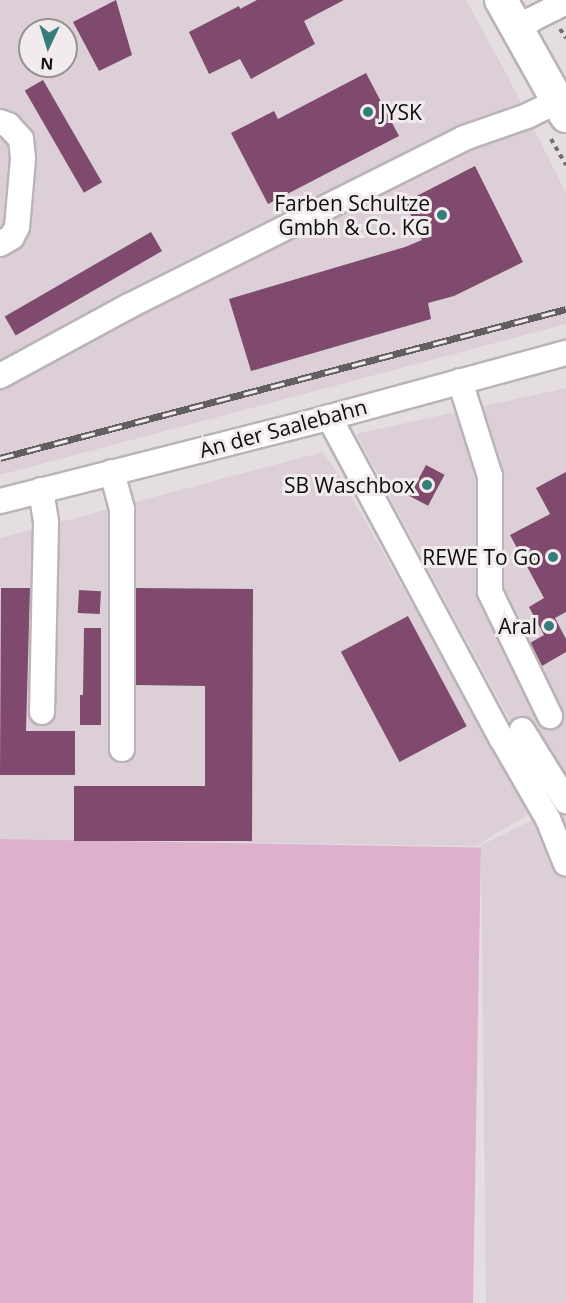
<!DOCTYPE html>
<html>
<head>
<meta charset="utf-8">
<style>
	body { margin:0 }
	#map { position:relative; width:566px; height:1303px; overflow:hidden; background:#e4dee1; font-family:"Open Sans",sans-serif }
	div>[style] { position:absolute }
	.built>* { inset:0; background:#dccfd7 }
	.green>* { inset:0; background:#ddb0cb; transform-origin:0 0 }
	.building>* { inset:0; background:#7f4a6d; transform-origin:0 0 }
	.path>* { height:4px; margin-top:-2px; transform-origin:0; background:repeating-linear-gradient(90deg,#736f71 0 4.5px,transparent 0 9px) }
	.roads { filter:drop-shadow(2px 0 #bab4b8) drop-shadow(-2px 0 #bab4b8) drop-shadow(0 2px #bab4b8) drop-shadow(0 -2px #bab4b8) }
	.minor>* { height:24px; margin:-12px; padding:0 12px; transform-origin:12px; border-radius:12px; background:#fff }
	.major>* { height:32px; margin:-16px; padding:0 16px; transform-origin:16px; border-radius:16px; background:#fff }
	.rail>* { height:7px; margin-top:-3.5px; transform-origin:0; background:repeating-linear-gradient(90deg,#f1ebee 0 14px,#635f61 0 28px); box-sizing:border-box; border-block:2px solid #635f61 }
	.dots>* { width:16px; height:16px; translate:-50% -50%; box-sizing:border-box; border:3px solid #f1ebee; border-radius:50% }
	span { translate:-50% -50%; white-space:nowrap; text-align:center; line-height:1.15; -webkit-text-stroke:6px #f1ebee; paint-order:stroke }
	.poi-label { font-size:21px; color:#0e0c0d }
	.left { translate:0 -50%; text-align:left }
	.right { translate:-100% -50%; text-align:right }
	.street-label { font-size:21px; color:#0e0c0d }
	.north { position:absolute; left:18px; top:18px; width:60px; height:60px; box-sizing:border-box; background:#f1ebee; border:2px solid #969294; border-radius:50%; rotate:184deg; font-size:16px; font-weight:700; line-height:24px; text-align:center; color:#0e0c0d }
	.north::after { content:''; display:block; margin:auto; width:21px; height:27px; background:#357d7a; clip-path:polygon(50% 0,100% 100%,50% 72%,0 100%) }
</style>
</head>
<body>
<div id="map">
	<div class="built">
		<i style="clip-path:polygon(evenodd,0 0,466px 0,508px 77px,566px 193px,566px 324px,0 475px,0 0,30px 30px,66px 30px,66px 66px,30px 66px,30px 30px)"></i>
		<i style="clip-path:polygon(566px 388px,566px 1303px,486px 1303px,481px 845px,557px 808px,356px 434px)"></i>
		<i style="clip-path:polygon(323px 452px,343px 482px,531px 813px,476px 846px,0 839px,0 538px)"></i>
	</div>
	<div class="green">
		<i style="left:0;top:839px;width:481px;height:464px;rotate:1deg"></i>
	</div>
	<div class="building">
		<i style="clip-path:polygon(116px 0,132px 55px,99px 71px,73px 22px)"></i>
		<i style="clip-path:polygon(257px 0,344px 0,304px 21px,315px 44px,251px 79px,240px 59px,209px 74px,189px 32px,239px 6px,240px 9px)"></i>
		<i style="clip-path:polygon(366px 73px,399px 136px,268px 204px,231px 133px,274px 111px,278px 119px)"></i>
		<i style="left:43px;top:80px;width:118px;height:21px;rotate:60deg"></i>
		<i style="clip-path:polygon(475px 166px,523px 262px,454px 296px,428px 303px,431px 319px,251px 371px,229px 299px,405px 247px,422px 240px,405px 202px)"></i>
		<i style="left:151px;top:232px;width:22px;height:169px;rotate:60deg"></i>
		<i style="left:426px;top:465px;width:21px;height:35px;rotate:28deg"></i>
		<i style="clip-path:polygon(566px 472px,566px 612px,555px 618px,566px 639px,566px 652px,542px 666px,530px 643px,544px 635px,529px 607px,544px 598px,510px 535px,550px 514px,536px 488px)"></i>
		<i style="clip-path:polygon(1px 588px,30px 588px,26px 731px,75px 731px,75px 775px,0 775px)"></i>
		<i style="clip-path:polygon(136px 588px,253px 589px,252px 841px,74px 841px,74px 786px,205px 786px,205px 686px,136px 685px)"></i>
		<i style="left:79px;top:590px;width:22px;height:23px;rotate:3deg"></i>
		<i style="left:408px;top:616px;width:125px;height:76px;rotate:62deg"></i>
		<i style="clip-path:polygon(84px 628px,101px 628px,101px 725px,80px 725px,80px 695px,83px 695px)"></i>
	</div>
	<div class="path">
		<i style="left:560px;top:29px;width:11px;rotate:56deg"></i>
		<i style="left:551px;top:139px;width:30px;rotate:60deg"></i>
	</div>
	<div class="roads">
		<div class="minor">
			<i style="left:517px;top:27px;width:55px;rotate:-27deg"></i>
			<i style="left:0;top:122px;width:9px;rotate:21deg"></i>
			<i style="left:8px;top:125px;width:19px;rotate:47deg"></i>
			<i style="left:21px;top:139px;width:20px;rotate:84deg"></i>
			<i style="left:23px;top:159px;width:68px;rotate:95deg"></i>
			<i style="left:17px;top:227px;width:11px;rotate:117deg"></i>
			<i style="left:12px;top:237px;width:14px;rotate:150deg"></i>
			<i style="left:0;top:376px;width:147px;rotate:-28.5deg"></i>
			<i style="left:129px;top:306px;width:375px;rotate:-26.6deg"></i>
			<i style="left:464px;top:138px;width:67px;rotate:-19.2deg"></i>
			<i style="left:527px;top:116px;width:34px;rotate:-26deg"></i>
			<i style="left:460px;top:381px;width:100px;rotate:72.5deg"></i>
			<i style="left:490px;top:476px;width:116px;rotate:90deg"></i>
			<i style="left:490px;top:592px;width:138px;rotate:64.2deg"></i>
			<i style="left:329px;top:417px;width:366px;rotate:61.8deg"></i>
			<i style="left:502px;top:739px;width:92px;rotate:60.1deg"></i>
			<i style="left:548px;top:819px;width:48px;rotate:68.2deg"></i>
			<i style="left:112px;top:472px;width:38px;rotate:75deg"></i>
			<i style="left:122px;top:509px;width:240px;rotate:90deg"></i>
			<i style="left:41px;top:490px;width:33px;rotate:81deg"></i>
			<i style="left:46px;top:523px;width:189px;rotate:91.2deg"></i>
			<i style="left:0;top:501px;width:333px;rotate:-14.2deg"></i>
			<i style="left:323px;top:419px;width:252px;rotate:-15.2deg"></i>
			<i style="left:522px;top:730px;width:84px;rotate:58.2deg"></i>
		</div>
		<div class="major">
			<i style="left:501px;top:0;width:133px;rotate:60.7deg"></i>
		</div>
	</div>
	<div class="rail">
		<i style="left:0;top:458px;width:585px;rotate:-14.75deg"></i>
	</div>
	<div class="dots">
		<i style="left:368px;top:112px;background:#357d7a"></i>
		<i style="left:442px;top:215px;background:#357d7a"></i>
		<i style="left:427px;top:485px;background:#357d7a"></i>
		<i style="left:553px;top:557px;background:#357d7a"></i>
		<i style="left:549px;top:626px;background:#357d7a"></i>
	</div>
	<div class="poi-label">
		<span class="left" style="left:380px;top:112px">JYSK</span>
		<span class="right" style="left:430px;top:215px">Farben Schultze<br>Gmbh &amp; Co. KG</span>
		<span class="right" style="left:415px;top:485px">SB Waschbox</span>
		<span class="right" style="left:541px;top:557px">REWE To Go</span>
		<span class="right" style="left:537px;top:626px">Aral</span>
	</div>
	<div class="street-label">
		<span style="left:283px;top:428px;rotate:-15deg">An der Saalebahn</span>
	</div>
	<div class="north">N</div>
</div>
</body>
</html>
